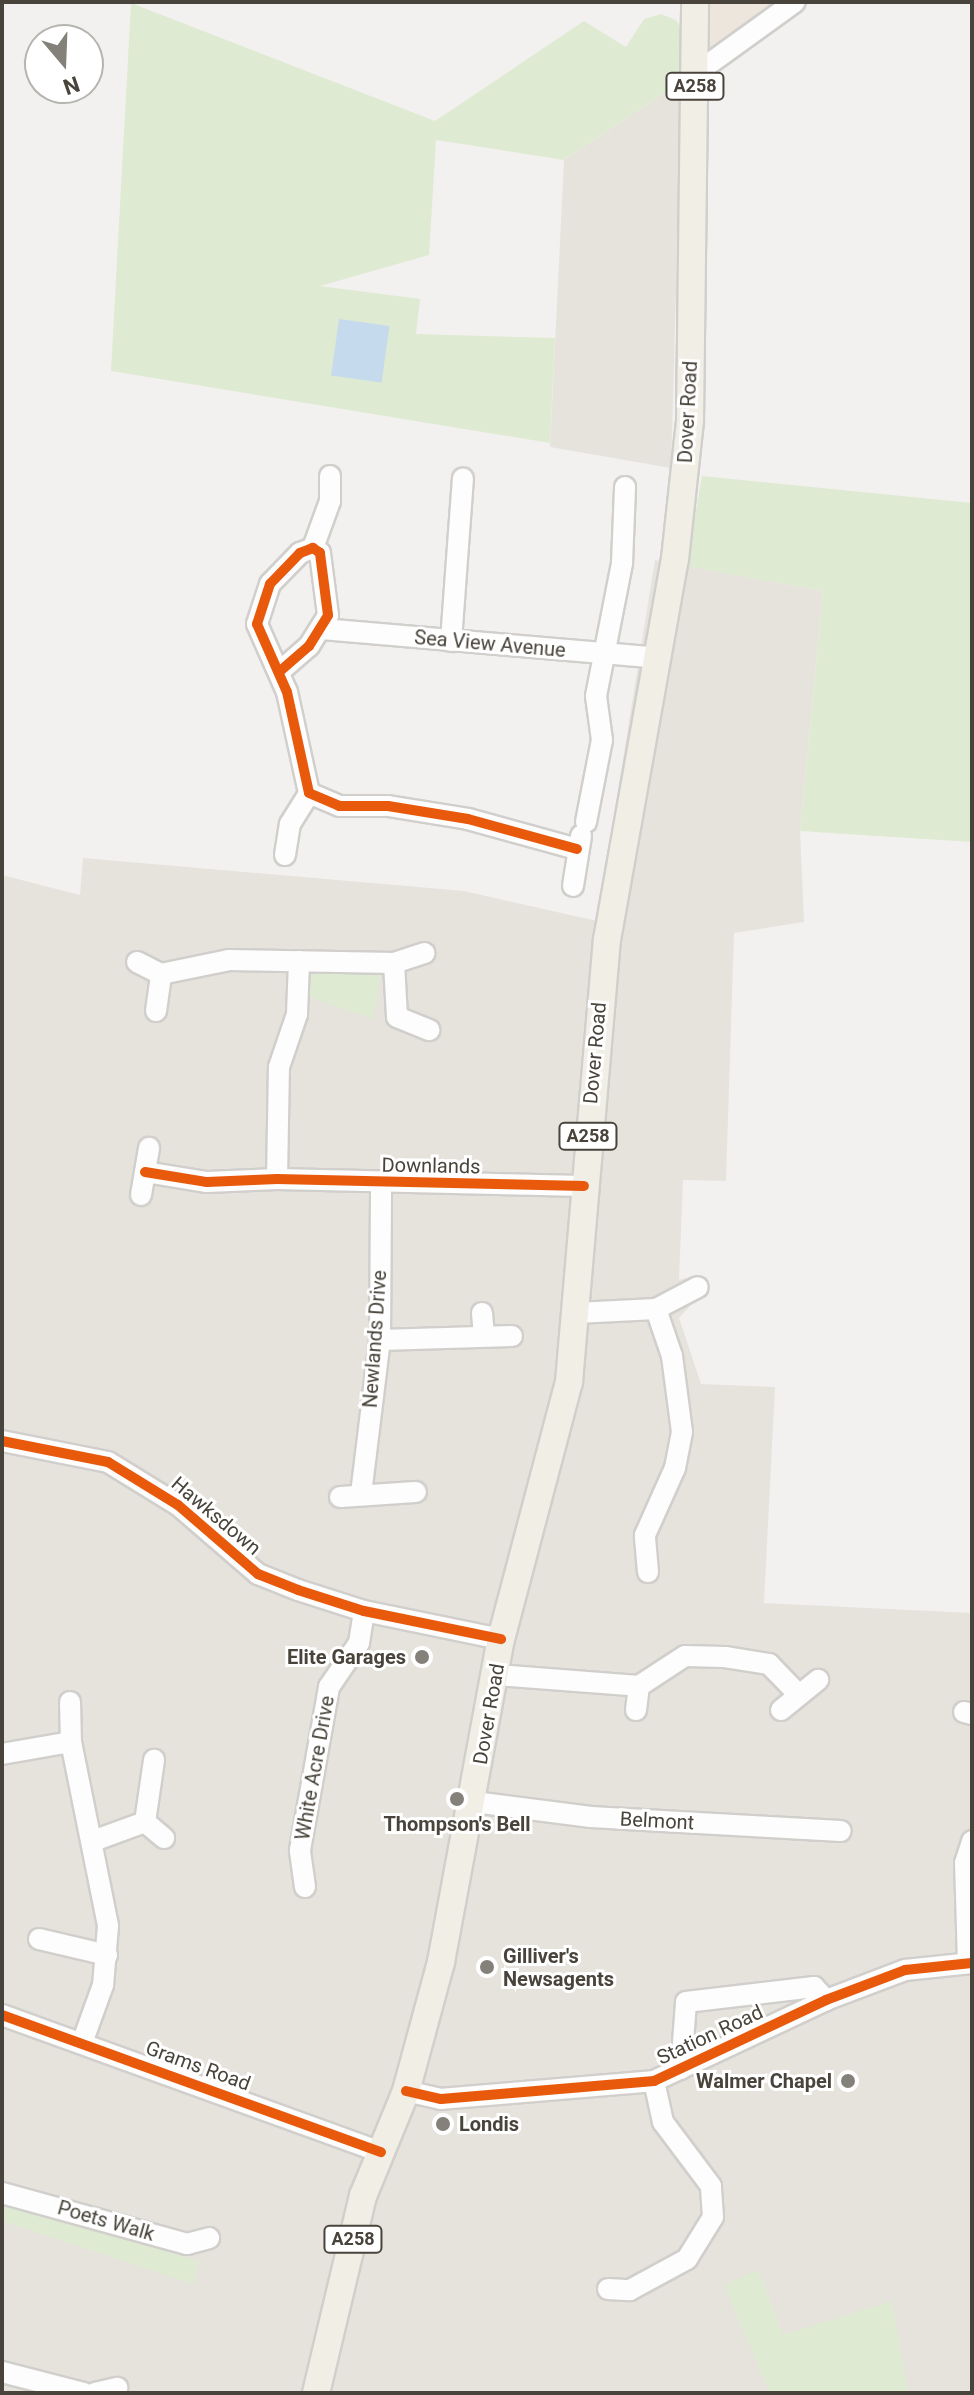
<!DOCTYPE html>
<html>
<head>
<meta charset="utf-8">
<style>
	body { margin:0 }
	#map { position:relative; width:974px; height:2395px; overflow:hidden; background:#f3f1ef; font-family:Roboto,sans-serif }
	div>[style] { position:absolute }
	.residential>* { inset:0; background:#e6e3dd }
	.commercial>* { inset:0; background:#ece6dd }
	.green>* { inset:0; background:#dfead2 }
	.water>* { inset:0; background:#c5daec; transform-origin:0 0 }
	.roads { filter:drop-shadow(2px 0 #d1cfcc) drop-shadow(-2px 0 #d1cfcc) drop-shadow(0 2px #d1cfcc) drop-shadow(0 -2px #d1cfcc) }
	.minor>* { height:20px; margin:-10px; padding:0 10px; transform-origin:10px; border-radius:10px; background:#fdfdfd }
	.major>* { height:26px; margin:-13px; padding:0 13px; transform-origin:13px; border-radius:13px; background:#f1eee6 }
	.cycleway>* { height:10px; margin:-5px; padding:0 5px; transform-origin:5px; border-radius:5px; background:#e8590c }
	.dots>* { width:22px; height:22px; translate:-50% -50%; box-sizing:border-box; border:4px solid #fff; border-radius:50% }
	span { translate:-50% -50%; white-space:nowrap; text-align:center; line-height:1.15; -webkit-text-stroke:6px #fff; paint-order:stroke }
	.shield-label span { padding:2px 6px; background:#fff; border:2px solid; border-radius:6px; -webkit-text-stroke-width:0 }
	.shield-label { font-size:18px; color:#49443b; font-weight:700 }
	.street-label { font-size:20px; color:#49443b }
	.poi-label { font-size:20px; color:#49443b; font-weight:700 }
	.right { translate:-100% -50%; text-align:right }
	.left { translate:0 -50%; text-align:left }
	.frame { position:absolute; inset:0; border:4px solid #49443b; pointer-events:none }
	.north { position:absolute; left:24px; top:24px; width:80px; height:80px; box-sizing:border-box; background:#fff; border:2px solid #b6b4b1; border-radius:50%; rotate:161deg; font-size:22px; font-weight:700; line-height:32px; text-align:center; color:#49443b }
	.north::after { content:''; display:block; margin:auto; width:28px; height:36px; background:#84817a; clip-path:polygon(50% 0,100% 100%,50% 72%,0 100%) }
</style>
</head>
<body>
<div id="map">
	<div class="residential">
		<i style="clip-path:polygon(682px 81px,671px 468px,550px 447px,564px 160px)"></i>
		<i style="clip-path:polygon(655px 560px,823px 591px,800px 831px,804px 922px,734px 933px,726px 1181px,683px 1180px,679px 1280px,695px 1276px,700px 1295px,679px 1318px,701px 1384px,775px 1387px,764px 1603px,972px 1613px,972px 2393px,2px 2393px,2px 875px,80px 895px,83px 858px,464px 891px,597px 921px)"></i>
	</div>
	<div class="commercial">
		<i style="clip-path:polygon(710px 2px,782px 2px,738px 39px,710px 50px)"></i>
	</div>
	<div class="green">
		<i style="clip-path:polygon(131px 3px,435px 121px,584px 21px,626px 47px,644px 19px,661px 14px,676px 20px,683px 31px,682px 81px,564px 160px,436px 140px,429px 255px,320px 286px,420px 299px,416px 334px,555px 338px,550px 443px,111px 371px)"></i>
		<i style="clip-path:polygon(702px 476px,972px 503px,972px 842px,800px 831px,823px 591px,686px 566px)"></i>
		<i style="clip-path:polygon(308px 972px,381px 975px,373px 1019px,307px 996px)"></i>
		<i style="clip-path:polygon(2px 2202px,198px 2261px,194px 2284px,2px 2221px)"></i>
		<i style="clip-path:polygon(758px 2270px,783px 2335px,892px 2301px,908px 2393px,770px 2393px,724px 2285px)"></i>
	</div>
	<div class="water">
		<i style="left:339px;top:319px;width:51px;height:57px;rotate:8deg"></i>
	</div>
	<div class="roads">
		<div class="minor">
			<i style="left:695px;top:74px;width:123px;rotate:-35.8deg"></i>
			<i style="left:313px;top:548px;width:50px;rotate:-70.1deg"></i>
			<i style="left:330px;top:501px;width:25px;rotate:-90deg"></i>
			<i style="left:322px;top:629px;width:337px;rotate:4.9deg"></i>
			<i style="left:451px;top:641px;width:163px;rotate:-85.8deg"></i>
			<i style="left:279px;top:672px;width:40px;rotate:-41deg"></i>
			<i style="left:309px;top:646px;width:36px;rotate:-58deg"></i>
			<i style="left:328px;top:615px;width:63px;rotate:-97.4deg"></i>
			<i style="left:320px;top:553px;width:9px;rotate:-144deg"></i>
			<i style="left:313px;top:548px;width:14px;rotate:159deg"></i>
			<i style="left:300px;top:553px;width:43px;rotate:134.1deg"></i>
			<i style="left:270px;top:584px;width:42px;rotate:108deg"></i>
			<i style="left:257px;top:624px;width:74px;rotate:66.2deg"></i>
			<i style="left:287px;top:692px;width:103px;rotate:77.7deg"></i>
			<i style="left:309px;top:793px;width:33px;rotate:23deg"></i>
			<i style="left:339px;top:806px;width:49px"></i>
			<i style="left:388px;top:806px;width:81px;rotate:9.2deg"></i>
			<i style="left:468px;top:819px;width:113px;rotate:15.4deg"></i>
			<i style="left:586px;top:822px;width:84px;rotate:-79deg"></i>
			<i style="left:602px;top:740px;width:44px;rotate:-97.8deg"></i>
			<i style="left:596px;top:696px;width:136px;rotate:-78.9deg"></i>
			<i style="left:622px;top:563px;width:76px;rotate:-87.7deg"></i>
			<i style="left:285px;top:855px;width:31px;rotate:-81deg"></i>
			<i style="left:290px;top:824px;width:36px;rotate:-58deg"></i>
			<i style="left:573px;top:886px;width:51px;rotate:-80.9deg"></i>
			<i style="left:137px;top:962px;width:27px;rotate:27deg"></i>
			<i style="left:161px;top:974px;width:69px;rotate:-11.6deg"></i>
			<i style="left:229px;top:960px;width:165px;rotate:1deg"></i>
			<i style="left:394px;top:963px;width:32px;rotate:-18deg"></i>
			<i style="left:394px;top:963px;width:54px;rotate:86.8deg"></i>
			<i style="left:397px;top:1017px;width:35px;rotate:22deg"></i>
			<i style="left:156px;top:1011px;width:37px;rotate:-82deg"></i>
			<i style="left:145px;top:1172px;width:63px;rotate:9.2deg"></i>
			<i style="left:207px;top:1182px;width:70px;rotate:-2.5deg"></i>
			<i style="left:277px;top:1179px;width:307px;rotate:1.3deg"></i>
			<i style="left:277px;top:1179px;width:112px;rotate:-89deg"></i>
			<i style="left:279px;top:1067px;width:56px;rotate:-71.2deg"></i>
			<i style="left:297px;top:1014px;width:53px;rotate:-87.8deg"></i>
			<i style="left:141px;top:1195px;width:48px;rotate:-80.3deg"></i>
			<i style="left:482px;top:1313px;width:22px;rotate:85deg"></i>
			<i style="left:576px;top:1313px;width:80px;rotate:-2.9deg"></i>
			<i style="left:656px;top:1309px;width:47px;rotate:-27.6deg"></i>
			<i style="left:380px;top:1340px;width:132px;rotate:-1.7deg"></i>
			<i style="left:2px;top:1441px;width:108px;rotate:11.2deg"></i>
			<i style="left:108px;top:1462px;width:82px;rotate:31.6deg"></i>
			<i style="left:178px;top:1505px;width:106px;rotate:40.8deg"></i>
			<i style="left:258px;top:1574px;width:43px;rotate:21.8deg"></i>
			<i style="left:298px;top:1590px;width:69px;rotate:17.7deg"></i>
			<i style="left:364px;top:1611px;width:140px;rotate:11.6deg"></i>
			<i style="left:361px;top:1494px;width:155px;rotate:-83deg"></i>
			<i style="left:380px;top:1340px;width:157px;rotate:-89.6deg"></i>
			<i style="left:340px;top:1497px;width:76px;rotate:-3.8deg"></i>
			<i style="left:648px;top:1572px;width:37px;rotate:-95deg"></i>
			<i style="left:645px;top:1535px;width:73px;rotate:-65.9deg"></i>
			<i style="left:675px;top:1468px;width:37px;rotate:-79deg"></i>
			<i style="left:682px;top:1432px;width:77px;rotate:-97.5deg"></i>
			<i style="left:672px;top:1356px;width:50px;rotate:-108.8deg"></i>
			<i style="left:497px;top:1675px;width:142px;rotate:4.4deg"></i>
			<i style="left:639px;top:1686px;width:55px;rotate:-33.1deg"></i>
			<i style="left:685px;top:1656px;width:40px;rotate:1.4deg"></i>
			<i style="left:725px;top:1657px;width:45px;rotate:9deg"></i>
			<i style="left:769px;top:1664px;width:43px;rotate:45.9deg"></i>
			<i style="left:70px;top:1702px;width:40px;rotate:88.6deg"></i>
			<i style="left:71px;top:1742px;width:188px;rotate:78.6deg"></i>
			<i style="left:108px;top:1926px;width:59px;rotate:94.8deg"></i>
			<i style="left:103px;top:1985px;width:62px;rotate:109.9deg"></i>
			<i style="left:636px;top:1710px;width:24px;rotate:-83deg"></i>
			<i style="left:781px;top:1710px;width:48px;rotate:-39deg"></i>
			<i style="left:964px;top:1712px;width:8px;rotate:14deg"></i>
			<i style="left:2px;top:1754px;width:70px;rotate:-9.9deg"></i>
			<i style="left:474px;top:1802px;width:118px;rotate:7.3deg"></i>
			<i style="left:591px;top:1817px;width:250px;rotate:3.2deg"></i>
			<i style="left:145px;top:1822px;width:63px;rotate:-81.7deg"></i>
			<i style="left:145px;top:1822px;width:25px;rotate:40deg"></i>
			<i style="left:93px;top:1841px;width:55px;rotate:-20.1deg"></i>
			<i style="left:305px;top:1887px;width:37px;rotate:-98deg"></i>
			<i style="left:300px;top:1850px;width:166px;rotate:-79.9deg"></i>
			<i style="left:329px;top:1687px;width:53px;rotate:-55.7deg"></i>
			<i style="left:359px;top:1643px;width:32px;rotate:-81deg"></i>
			<i style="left:39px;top:1939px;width:70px;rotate:13.2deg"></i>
			<i style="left:968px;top:1963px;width:100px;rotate:-91.7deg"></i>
			<i style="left:965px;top:1863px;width:23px;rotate:-72deg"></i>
			<i style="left:2px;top:2015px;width:403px;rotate:19.9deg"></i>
			<i style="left:681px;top:2069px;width:67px;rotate:-85.7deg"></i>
			<i style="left:686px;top:2002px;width:129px;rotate:-6.7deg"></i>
			<i style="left:814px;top:1987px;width:18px;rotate:47deg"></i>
			<i style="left:406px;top:2091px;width:36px;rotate:13deg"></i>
			<i style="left:441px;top:2099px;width:214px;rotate:-4.8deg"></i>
			<i style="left:654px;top:2081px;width:190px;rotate:-25.2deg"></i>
			<i style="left:826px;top:2000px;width:85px;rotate:-20.8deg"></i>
			<i style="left:905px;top:1970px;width:67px;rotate:-6deg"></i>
			<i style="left:2px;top:2193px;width:192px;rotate:15.4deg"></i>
			<i style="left:187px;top:2244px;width:23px;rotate:-15deg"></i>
			<i style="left:608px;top:2289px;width:22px;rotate:3deg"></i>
			<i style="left:630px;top:2290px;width:65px;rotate:-28.5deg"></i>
			<i style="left:687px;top:2259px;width:49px;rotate:-58.2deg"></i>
			<i style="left:713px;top:2217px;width:31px;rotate:-94deg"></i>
			<i style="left:711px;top:2186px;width:80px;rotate:-126.9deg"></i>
			<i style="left:663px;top:2122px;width:42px;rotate:-102.4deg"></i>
			<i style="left:2px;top:2372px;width:85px;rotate:14.4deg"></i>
			<i style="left:95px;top:2393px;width:23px;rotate:-13deg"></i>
		</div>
		<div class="major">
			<i style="left:316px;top:2393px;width:203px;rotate:-76.6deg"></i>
			<i style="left:363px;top:2196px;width:113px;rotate:-67.7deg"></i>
			<i style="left:406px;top:2091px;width:134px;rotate:-74.8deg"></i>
			<i style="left:441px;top:1962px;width:329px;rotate:-79.5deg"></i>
			<i style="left:501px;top:1639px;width:266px;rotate:-75.2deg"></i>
			<i style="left:569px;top:1382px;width:444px;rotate:-85.1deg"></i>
			<i style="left:607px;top:940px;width:387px;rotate:-79.9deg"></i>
			<i style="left:675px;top:559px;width:140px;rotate:-83.8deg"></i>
			<i style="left:690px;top:420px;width:418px;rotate:-89.3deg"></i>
		</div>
	</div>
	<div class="cycleway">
		<i style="left:279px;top:672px;width:40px;rotate:-41deg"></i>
		<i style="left:309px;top:646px;width:36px;rotate:-58deg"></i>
		<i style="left:328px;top:615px;width:63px;rotate:-97.4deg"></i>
		<i style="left:320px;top:553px;width:9px;rotate:-144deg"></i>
		<i style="left:313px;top:548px;width:14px;rotate:159deg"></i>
		<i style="left:300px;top:553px;width:43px;rotate:134.1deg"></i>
		<i style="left:270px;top:584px;width:42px;rotate:108deg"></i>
		<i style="left:257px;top:624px;width:74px;rotate:66.2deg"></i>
		<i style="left:287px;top:692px;width:103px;rotate:77.7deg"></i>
		<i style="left:309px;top:793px;width:33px;rotate:23deg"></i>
		<i style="left:339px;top:806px;width:49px"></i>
		<i style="left:388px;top:806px;width:81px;rotate:9.2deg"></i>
		<i style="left:468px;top:819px;width:113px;rotate:15.4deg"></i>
		<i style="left:145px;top:1172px;width:63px;rotate:9.2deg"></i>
		<i style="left:207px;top:1182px;width:70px;rotate:-2.5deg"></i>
		<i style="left:277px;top:1179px;width:307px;rotate:1.3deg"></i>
		<i style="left:2px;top:1441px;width:108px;rotate:11.2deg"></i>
		<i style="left:108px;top:1462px;width:82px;rotate:31.6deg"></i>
		<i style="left:178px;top:1505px;width:106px;rotate:40.8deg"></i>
		<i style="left:258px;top:1574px;width:43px;rotate:21.8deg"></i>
		<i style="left:298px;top:1590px;width:69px;rotate:17.7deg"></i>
		<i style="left:364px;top:1611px;width:140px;rotate:11.6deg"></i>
		<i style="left:2px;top:2015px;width:403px;rotate:19.9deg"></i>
		<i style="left:406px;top:2091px;width:36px;rotate:13deg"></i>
		<i style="left:441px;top:2099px;width:214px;rotate:-4.8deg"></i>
		<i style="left:654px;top:2081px;width:190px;rotate:-25.2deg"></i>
		<i style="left:826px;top:2000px;width:85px;rotate:-20.8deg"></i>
		<i style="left:905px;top:1970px;width:67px;rotate:-6deg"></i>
	</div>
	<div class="dots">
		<i style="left:422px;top:1657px;background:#84817a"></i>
		<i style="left:457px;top:1799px;background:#84817a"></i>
		<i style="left:487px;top:1967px;background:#84817a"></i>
		<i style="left:848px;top:2081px;background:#84817a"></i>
		<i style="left:443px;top:2124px;background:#84817a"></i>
	</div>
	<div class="shield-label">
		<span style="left:695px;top:86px">A258</span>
		<span style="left:588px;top:1136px">A258</span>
		<span style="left:353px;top:2239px">A258</span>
	</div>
	<div class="street-label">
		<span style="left:688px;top:412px;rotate:-87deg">Dover Road</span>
		<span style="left:490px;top:644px;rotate:5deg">Sea View Avenue</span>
		<span style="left:595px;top:1053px;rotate:-85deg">Dover Road</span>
		<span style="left:431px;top:1166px;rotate:1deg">Downlands</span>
		<span style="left:375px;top:1339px;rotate:-86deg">Newlands Drive</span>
		<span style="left:216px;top:1516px;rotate:40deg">Hawksdown</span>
		<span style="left:489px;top:1714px;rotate:-80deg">Dover Road</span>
		<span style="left:315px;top:1768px;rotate:-80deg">White Acre Drive</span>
		<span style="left:657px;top:1821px;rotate:3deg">Belmont</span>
		<span style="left:710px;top:2035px;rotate:-25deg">Station Road</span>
		<span style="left:198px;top:2066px;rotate:20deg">Grams Road</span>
		<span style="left:106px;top:2221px;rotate:16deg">Poets Walk</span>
	</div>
	<div class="poi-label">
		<span class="right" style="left:406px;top:1657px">Elite Garages</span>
		<span style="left:457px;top:1824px">Thompson's Bell</span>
		<span class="left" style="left:503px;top:1968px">Gilliver's<br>Newsagents</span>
		<span class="right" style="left:832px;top:2081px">Walmer Chapel</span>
		<span class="left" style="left:459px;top:2124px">Londis</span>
	</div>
	<div class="frame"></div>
	<div class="north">N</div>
</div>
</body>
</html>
